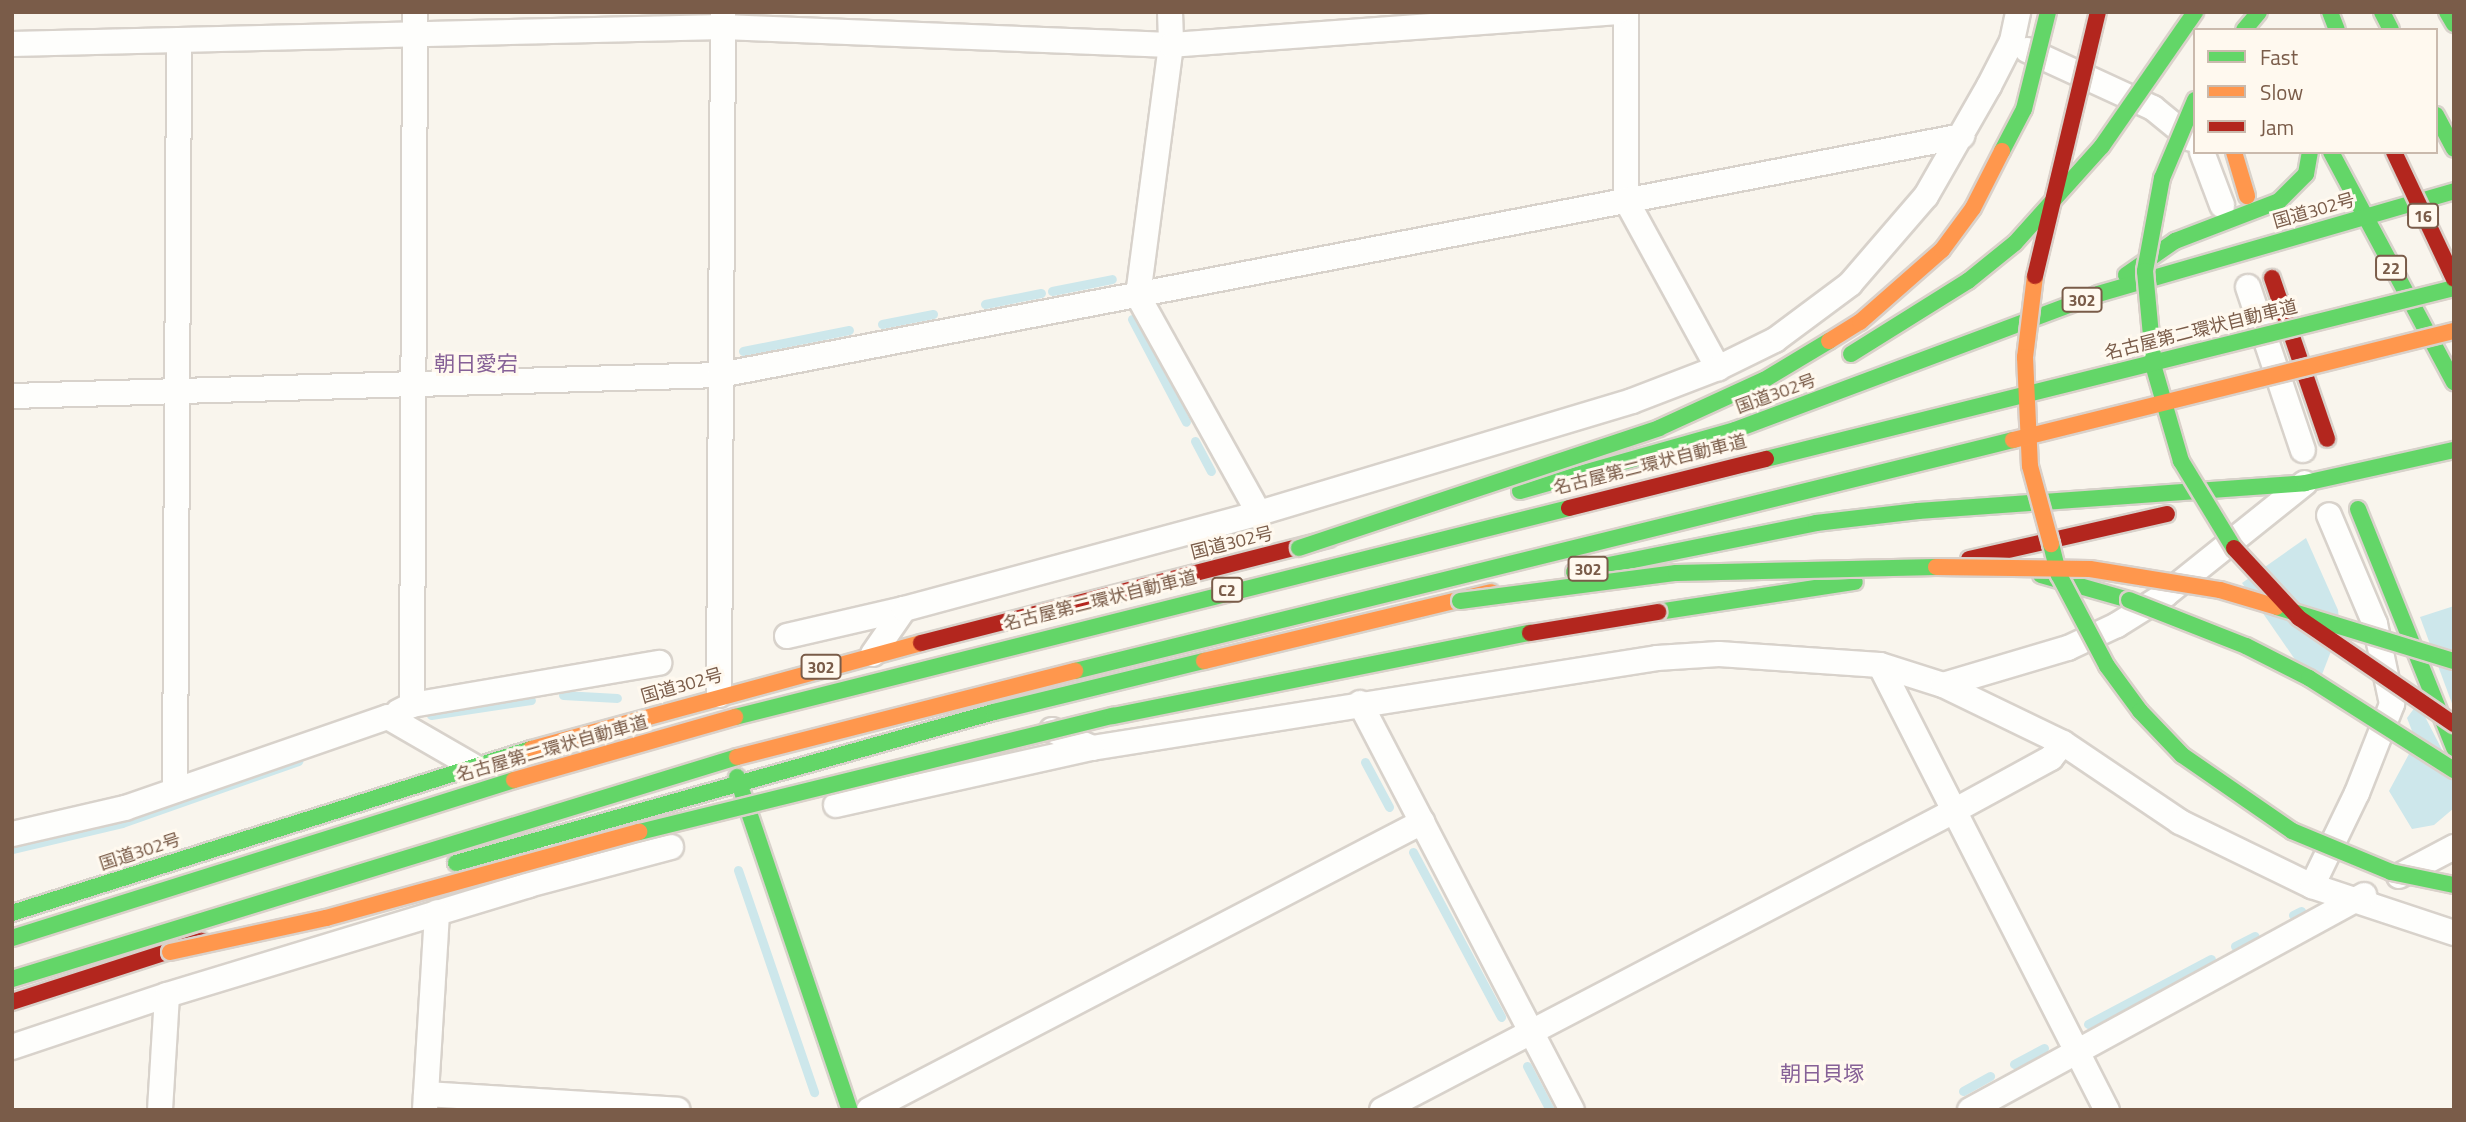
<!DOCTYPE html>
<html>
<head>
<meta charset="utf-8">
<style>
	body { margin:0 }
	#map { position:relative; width:2466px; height:1122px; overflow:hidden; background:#f9f5ed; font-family:"Titillium Web","Noto Sans JP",sans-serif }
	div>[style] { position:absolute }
	.water>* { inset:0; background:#cde7eb }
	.stream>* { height:9px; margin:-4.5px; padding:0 4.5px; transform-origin:4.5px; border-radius:4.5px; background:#cde7eb }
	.roads { filter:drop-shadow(2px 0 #d8d2cb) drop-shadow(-2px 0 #d8d2cb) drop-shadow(0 2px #d8d2cb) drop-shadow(0 -2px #d8d2cb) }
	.street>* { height:24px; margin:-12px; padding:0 12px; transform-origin:12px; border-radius:12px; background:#fefefc }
	.fast>* { height:16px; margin:-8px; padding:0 8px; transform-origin:8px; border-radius:8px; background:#63d668 }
	.slow>* { height:16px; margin:-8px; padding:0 8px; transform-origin:8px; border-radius:8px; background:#ff974d }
	.jam>* { height:16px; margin:-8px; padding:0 8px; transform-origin:8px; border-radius:8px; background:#b3261e }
	.bridges { filter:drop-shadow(2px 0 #dad1ca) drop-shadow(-2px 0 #dad1ca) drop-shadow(0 2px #dad1ca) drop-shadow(0 -2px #dad1ca) }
	.fast-bridge>* { height:16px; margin:-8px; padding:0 8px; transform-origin:8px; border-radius:8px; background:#63d668 }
	.slow-bridge>* { height:16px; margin:-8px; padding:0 8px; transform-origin:8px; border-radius:8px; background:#ff974d }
	.jam-bridge>* { height:16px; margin:-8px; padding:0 8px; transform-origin:8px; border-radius:8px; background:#b3261e }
	span { translate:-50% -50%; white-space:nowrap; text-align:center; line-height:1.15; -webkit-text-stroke:6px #fff9ef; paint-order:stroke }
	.shield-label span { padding:2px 5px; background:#fff9ef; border:2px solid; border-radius:5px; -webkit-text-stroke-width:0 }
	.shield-label { font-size:16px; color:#7a5c49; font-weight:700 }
	.street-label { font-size:18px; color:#7a5c49 }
	.quarter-label { font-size:21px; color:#866197 }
	.frame { position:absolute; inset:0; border:14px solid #7a5c49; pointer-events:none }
	.legend { position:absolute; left:2193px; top:28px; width:245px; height:126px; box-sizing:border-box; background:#fff9ef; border:2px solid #cabaad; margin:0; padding:9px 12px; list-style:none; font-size:21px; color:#7a5c49 }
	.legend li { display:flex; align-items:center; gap:14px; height:35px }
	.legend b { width:35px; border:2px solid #cabaad }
</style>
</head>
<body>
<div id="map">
	<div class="water">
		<i style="clip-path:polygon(2306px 538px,2338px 610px,2340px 628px,2316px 690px,2242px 583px)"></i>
		<i style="clip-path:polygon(2454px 606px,2454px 709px,2420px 617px)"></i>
		<i style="clip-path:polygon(2418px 703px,2454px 773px,2454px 808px,2434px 825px,2412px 829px,2389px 791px,2416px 741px,2407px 718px)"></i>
	</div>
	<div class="stream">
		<i style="left:1052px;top:291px;width:61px;rotate:-11.3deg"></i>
		<i style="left:985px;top:304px;width:57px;rotate:-11.1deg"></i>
		<i style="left:1132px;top:319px;width:116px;rotate:62.3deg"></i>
		<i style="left:882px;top:324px;width:52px;rotate:-11.1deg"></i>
		<i style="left:743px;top:351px;width:108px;rotate:-11.2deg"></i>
		<i style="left:1195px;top:441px;width:34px;rotate:62deg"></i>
		<i style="left:563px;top:695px;width:54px;rotate:3.2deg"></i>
		<i style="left:431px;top:715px;width:101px;rotate:-8.5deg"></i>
		<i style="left:1365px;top:762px;width:51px;rotate:61.9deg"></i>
		<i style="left:12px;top:849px;width:113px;rotate:-13.3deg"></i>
		<i style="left:122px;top:823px;width:187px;rotate:-19.4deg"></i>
		<i style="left:1413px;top:852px;width:187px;rotate:61.9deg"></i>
		<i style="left:738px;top:870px;width:235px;rotate:71.1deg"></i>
		<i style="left:2293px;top:915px;width:9px;rotate:-27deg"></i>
		<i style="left:2235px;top:946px;width:22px;rotate:-27deg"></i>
		<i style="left:2088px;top:1024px;width:139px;rotate:-27.9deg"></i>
		<i style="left:2014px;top:1064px;width:34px;rotate:-28deg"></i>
		<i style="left:1527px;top:1066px;width:50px;rotate:62.4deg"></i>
		<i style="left:1963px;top:1091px;width:31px;rotate:-29deg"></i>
	</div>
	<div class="roads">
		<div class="street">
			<i style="left:1170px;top:12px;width:33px;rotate:88deg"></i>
			<i style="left:1171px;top:45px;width:253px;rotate:97.5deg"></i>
			<i style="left:1138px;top:296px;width:248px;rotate:60.9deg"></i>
			<i style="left:1626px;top:12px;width:188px;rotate:90deg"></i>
			<i style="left:1626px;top:200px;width:192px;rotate:61.3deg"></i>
			<i style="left:12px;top:44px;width:711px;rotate:-1.37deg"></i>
			<i style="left:723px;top:27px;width:448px;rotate:2.3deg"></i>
			<i style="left:1171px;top:45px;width:447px;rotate:-4.2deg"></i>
			<i style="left:2027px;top:50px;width:139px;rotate:24.7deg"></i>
			<i style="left:2153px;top:108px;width:49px;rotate:39.2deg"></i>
			<i style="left:2202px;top:152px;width:57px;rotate:69.3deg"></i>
			<i style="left:2248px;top:287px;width:172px;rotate:71.4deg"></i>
			<i style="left:12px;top:396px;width:708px;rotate:-1.7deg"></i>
			<i style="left:720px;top:375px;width:1265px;rotate:-10.89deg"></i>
			<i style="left:787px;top:636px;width:120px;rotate:-13deg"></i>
			<i style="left:873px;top:654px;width:55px;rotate:-55.4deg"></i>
			<i style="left:904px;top:609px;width:368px;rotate:-15.1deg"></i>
			<i style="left:1259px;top:513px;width:389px;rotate:-16.7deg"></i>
			<i style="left:1632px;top:401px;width:92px;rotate:-21deg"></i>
			<i style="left:1718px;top:368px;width:64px;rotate:-26.2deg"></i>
			<i style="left:1775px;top:340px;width:94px;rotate:-36.7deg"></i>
			<i style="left:1850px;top:284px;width:116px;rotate:-49.2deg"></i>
			<i style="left:1926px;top:196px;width:127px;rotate:-60.2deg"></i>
			<i style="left:1989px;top:86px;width:51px;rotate:-62.9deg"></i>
			<i style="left:2012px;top:41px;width:30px;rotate:-78deg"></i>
			<i style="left:1880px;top:665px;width:500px;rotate:63deg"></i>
			<i style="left:1943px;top:685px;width:130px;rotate:-16.5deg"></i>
			<i style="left:2068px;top:648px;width:54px;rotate:-25.1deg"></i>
			<i style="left:2117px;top:625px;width:57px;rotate:-32deg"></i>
			<i style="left:2165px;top:595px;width:179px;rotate:-38.7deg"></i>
			<i style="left:719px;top:695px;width:682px;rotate:-89.66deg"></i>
			<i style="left:1360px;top:703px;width:459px;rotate:62.5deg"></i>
			<i style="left:412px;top:705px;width:693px;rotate:-89.75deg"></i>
			<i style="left:398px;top:712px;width:16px;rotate:-27deg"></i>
			<i style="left:412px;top:705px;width:251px;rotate:-9.7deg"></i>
			<i style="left:1052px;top:730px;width:44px;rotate:24.2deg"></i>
			<i style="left:1092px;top:748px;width:572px;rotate:-9.05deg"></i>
			<i style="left:1657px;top:658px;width:62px;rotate:-3.7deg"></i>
			<i style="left:1719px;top:654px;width:161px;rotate:3.9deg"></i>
			<i style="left:1880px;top:665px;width:66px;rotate:17.6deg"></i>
			<i style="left:1943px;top:685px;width:133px;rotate:25.8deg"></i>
			<i style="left:2063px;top:743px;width:141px;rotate:34deg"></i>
			<i style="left:2180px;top:822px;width:147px;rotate:25.9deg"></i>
			<i style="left:2312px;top:886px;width:150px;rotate:18.3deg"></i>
			<i style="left:175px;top:790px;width:750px;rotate:-89.69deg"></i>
			<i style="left:836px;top:805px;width:262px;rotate:-12.6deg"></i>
			<i style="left:12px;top:834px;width:116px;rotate:-13deg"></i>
			<i style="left:125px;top:808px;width:278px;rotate:-19.1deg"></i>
			<i style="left:388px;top:717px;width:98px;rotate:30deg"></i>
			<i style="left:2399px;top:876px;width:62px;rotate:-27.8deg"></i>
			<i style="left:528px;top:885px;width:148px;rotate:-14.9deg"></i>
			<i style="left:2312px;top:886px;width:103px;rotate:-64.2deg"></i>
			<i style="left:2357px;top:793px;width:96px;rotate:-68.5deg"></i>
			<i style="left:2392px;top:704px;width:82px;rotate:-102deg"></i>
			<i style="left:2375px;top:624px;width:118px;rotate:-112.9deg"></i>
			<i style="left:12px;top:1047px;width:163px;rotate:-18.5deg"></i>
			<i style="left:167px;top:995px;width:377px;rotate:-16.9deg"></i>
			<i style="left:528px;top:885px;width:36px;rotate:-51deg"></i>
			<i style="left:426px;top:1094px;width:252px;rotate:3.6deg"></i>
			<i style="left:160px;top:1110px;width:115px;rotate:-86.5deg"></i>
			<i style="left:425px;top:1110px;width:198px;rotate:-86.5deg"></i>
			<i style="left:869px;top:1110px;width:624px;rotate:-27.51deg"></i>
			<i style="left:1382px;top:1110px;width:643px;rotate:-27.6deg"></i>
			<i style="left:1952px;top:812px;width:113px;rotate:-28.6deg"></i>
			<i style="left:2051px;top:758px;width:19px;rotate:-51deg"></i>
			<i style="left:1970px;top:1110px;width:449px;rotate:-28.6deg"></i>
		</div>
		<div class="fast">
			<i style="left:2330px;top:12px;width:19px;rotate:69deg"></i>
			<i style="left:2382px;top:12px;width:20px;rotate:63deg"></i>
			<i style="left:2447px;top:12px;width:14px;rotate:60deg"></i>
			<i style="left:2244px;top:30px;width:23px;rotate:-50deg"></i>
			<i style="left:2436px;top:115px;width:38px;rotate:62deg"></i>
			<i style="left:2331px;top:152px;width:261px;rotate:61.9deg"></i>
			<i style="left:2126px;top:275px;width:60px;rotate:-34.8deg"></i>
			<i style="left:2175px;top:241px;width:111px;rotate:-21deg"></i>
			<i style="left:2279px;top:201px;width:38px;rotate:-45deg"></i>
			<i style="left:2306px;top:174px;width:22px;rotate:-80deg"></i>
			<i style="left:1520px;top:491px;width:223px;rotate:-15.8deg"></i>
			<i style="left:1735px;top:430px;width:388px;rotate:-20.5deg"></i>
			<i style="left:2098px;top:294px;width:371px;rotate:-16.1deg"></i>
			<i style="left:2358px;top:509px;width:258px;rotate:68.1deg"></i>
			<i style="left:1574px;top:572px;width:247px;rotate:-11.4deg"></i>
			<i style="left:1816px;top:523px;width:103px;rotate:-6.7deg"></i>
			<i style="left:1918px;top:511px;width:388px;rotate:-4.1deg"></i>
			<i style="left:2305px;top:483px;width:153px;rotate:-12.5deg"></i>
			<i style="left:2041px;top:575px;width:91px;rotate:15.9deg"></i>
			<i style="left:1658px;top:612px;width:199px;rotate:-8.7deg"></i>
			<i style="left:737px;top:777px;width:352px;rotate:71.3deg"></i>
			<i style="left:456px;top:863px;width:559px;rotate:-15.68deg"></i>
			<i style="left:994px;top:712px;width:216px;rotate:-13.7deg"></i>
			<i style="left:12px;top:913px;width:544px;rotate:-17.54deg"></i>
		</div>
		<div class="slow">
			<i style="left:2234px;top:152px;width:46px;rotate:73.5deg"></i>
			<i style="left:1204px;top:661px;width:295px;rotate:-13.5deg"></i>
			<i style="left:531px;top:749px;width:404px;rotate:-15.2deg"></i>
		</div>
		<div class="jam">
			<i style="left:2272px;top:278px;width:170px;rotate:71.1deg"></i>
			<i style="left:1969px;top:559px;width:203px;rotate:-12.8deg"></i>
			<i style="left:921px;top:643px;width:421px;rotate:-14.3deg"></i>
			<i style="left:12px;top:1002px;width:199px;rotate:-17.9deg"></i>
		</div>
	</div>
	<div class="bridges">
		<div class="fast-bridge">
			<i style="left:2195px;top:100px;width:85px;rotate:112.9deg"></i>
			<i style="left:2162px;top:178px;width:95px;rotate:100.4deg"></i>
			<i style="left:2145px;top:271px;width:97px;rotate:84.7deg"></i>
			<i style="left:2154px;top:368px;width:97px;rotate:73.8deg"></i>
			<i style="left:2181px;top:461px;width:102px;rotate:58.7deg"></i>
			<i style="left:2002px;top:151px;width:47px;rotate:-62.4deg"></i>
			<i style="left:2024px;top:109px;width:100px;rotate:-76.1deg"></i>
			<i style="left:1851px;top:354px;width:138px;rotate:-32deg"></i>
			<i style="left:1968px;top:281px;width:60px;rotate:-39deg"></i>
			<i style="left:2015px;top:243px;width:130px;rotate:-48.1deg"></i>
			<i style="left:2102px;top:146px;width:163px;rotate:-55.2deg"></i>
			<i style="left:1766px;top:459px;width:709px;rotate:-13.96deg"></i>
			<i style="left:2051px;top:544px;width:32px;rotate:76deg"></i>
			<i style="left:2059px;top:575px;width:103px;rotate:62.2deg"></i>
			<i style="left:2107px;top:666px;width:56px;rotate:53.7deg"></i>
			<i style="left:2140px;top:711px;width:61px;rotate:46.3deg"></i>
			<i style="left:2182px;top:755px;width:134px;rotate:34.6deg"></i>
			<i style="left:2292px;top:831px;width:107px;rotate:22.5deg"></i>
			<i style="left:2391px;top:872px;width:64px;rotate:11.7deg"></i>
			<i style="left:1299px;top:548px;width:379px;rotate:-18.4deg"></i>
			<i style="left:1659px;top:428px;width:115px;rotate:-24.6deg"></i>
			<i style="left:1764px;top:380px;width:76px;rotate:-31deg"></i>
			<i style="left:2129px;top:600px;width:126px;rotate:21.5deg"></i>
			<i style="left:2246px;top:646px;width:71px;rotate:26.9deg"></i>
			<i style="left:2309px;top:678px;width:172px;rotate:32.4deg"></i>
			<i style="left:1460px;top:601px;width:218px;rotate:-7.4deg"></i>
			<i style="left:1676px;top:573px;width:260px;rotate:-1.3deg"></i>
			<i style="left:2277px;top:607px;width:185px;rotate:17deg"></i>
			<i style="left:1075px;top:671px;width:966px;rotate:-13.83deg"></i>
			<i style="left:735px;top:717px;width:860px;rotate:-14.07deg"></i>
			<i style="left:639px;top:832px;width:488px;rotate:-13.8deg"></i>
			<i style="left:1113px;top:716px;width:425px;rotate:-11.3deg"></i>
			<i style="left:12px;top:938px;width:526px;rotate:-17.47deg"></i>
			<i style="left:12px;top:979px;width:758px;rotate:-17.02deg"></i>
		</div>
		<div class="slow-bridge">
			<i style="left:2035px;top:276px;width:82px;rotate:97deg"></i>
			<i style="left:2025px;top:357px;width:109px;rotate:87.4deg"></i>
			<i style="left:2030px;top:466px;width:81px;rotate:74.9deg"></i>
			<i style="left:1829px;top:341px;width:36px;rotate:-32deg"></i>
			<i style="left:1860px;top:322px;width:109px;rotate:-41.3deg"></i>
			<i style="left:1942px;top:250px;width:52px;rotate:-53.6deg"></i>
			<i style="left:1973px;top:208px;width:64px;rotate:-63deg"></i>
			<i style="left:2013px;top:440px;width:454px;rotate:-13.9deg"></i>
			<i style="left:1936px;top:567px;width:154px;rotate:0.7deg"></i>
			<i style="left:2090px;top:569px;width:132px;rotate:9.2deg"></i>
			<i style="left:2220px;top:590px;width:59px;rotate:16.6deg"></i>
			<i style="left:737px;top:757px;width:349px;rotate:-14.3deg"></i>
			<i style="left:514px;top:780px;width:230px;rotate:-15.9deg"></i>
			<i style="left:170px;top:952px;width:160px;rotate:-12.3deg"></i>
			<i style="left:326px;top:918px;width:325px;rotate:-15.4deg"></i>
		</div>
		<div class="jam-bridge">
			<i style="left:2394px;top:152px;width:140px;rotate:64.7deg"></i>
			<i style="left:2035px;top:276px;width:271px;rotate:-76.6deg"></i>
			<i style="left:1569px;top:508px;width:203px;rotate:-14deg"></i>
			<i style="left:2234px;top:548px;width:96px;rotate:47.1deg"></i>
			<i style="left:2299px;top:618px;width:188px;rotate:34.4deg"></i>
			<i style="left:1530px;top:633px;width:130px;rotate:-9.3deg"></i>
		</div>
	</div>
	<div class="shield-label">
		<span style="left:2423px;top:216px">16</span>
		<span style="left:2391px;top:268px">22</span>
		<span style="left:2082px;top:300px">302</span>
		<span style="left:1588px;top:569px">302</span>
		<span style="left:1227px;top:590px">C2</span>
		<span style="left:821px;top:667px">302</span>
	</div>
	<div class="street-label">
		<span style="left:2314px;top:211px;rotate:-16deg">国道302号</span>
		<span style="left:2201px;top:330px;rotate:-14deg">名古屋第二環状自動車道</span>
		<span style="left:1776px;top:394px;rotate:-20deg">国道302号</span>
		<span style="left:1650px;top:465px;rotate:-14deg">名古屋第二環状自動車道</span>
		<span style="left:1232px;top:543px;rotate:-14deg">国道302号</span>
		<span style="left:1100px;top:601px;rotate:-14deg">名古屋第二環状自動車道</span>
		<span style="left:682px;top:686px;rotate:-16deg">国道302号</span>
		<span style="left:552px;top:749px;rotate:-16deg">名古屋第二環状自動車道</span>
		<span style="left:140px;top:852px;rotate:-18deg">国道302号</span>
	</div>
	<div class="quarter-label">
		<span style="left:476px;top:363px">朝日愛宕</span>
		<span style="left:1822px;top:1073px">朝日貝塚</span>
	</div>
	<div class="frame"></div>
	<ul class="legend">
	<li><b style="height:9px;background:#63d668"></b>Fast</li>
	<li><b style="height:9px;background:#ff974d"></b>Slow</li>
	<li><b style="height:9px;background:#b3261e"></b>Jam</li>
	</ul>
</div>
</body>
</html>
